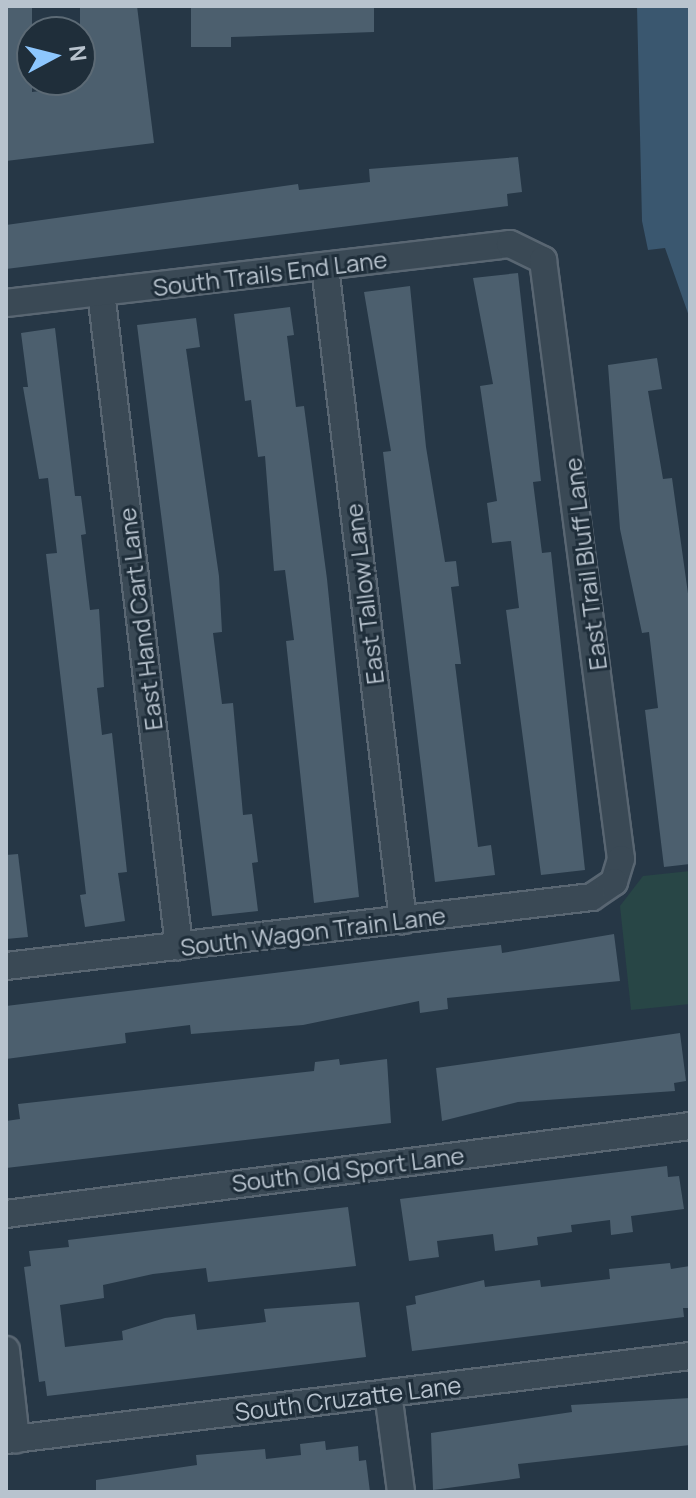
<!DOCTYPE html>
<html>
<head>
<meta charset="utf-8">
<style>
	body { margin:0 }
	#map { position:relative; width:696px; height:1498px; overflow:hidden; background:#263746; font-family:Manrope,sans-serif }
	div>[style] { position:absolute }
	.green>* { inset:0; background:#284646 }
	.water>* { inset:0; background:#3a576f }
	.building>* { inset:0; background:#4c5f6e }
	.roads { filter:drop-shadow(2px 0 #596672) drop-shadow(-2px 0 #596672) drop-shadow(0 2px #596672) drop-shadow(0 -2px #596672) }
	.street>* { height:26px; margin:-13px; padding:0 13px; transform-origin:13px; border-radius:13px; background:#3a4955 }
	span { translate:-50% -50%; white-space:nowrap; text-align:center; line-height:1.15; -webkit-text-stroke:6px #1f2e3a; paint-order:stroke }
	.street-label { font-size:24px; color:#b8c3ce }
	.frame { position:absolute; inset:0; border:8px solid #b8c3ce; pointer-events:none }
	.north { position:absolute; left:16px; top:16px; width:80px; height:80px; box-sizing:border-box; background:#1f2e3a; border:2px solid #5c6a75; border-radius:50%; rotate:83deg; font-size:22px; font-weight:700; line-height:32px; text-align:center; color:#b8c3ce }
	.north::after { content:''; display:block; margin:auto; width:28px; height:36px; background:#8dc7fe; clip-path:polygon(50% 0,100% 100%,50% 72%,0 100%) }
</style>
</head>
<body>
<div id="map">
	<div class="green">
		<i style="clip-path:polygon(690px 871px,690px 1004px,631px 1010px,620px 906px,643px 876px)"></i>
	</div>
	<div class="water">
		<i style="clip-path:polygon(637px 6px,690px 6px,690px 319px,665px 248px,648px 250px,642px 221px)"></i>
	</div>
	<div class="building">
		<i style="clip-path:polygon(32px 6px,32px 92px,80px 86px,80px 6px,137px 6px,154px 143px,6px 161px,6px 8px)"></i>
		<i style="clip-path:polygon(191px 6px,374px 6px,374px 32px,231px 37px,231px 47px,191px 47px)"></i>
		<i style="clip-path:polygon(518px 157px,522px 192px,507px 194px,508px 206px,6px 269px,6px 225px,298px 184px,299px 190px,370px 182px,369px 169px)"></i>
		<i style="clip-path:polygon(518px 273px,541px 481px,533px 482px,542px 553px,551px 552px,585px 870px,541px 875px,506px 610px,519px 608px,511px 541px,492px 543px,487px 503px,497px 501px,480px 386px,493px 384px,473px 278px)"></i>
		<i style="clip-path:polygon(410px 286px,426px 447px,445px 562px,456px 561px,459px 586px,451px 587px,461px 664px,455px 664px,478px 847px,491px 845px,495px 875px,435px 882px,383px 452px,391px 451px,364px 292px)"></i>
		<i style="clip-path:polygon(290px 307px,294px 335px,287px 336px,296px 407px,304px 406px,327px 579px,359px 897px,314px 903px,286px 641px,294px 640px,285px 570px,274px 571px,265px 456px,258px 457px,251px 400px,245px 401px,234px 314px)"></i>
		<i style="clip-path:polygon(196px 318px,200px 347px,186px 349px,219px 576px,222px 632px,213px 633px,222px 704px,233px 703px,243px 815px,252px 814px,258px 862px,252px 863px,258px 911px,212px 916px,137px 325px)"></i>
		<i style="clip-path:polygon(55px 328px,75px 496px,81px 496px,86px 534px,81px 535px,90px 610px,99px 609px,104px 687px,97px 688px,102px 735px,112px 733px,127px 872px,118px 873px,125px 921px,85px 927px,80px 895px,86px 894px,46px 554px,57px 553px,48px 478px,39px 479px,23px 387px,28px 387px,21px 333px)"></i>
		<i style="clip-path:polygon(657px 358px,662px 389px,648px 391px,663px 479px,672px 478px,690px 608px,690px 864px,664px 867px,645px 710px,658px 708px,649px 632px,642px 633px,620px 529px,608px 365px)"></i>
		<i style="clip-path:polygon(18px 854px,28px 937px,6px 939px,6px 855px)"></i>
		<i style="clip-path:polygon(614px 934px,620px 981px,447px 998px,448px 1009px,420px 1013px,419px 1001px,303px 1025px,191px 1034px,190px 1025px,125px 1033px,126px 1043px,6px 1059px,6px 1006px,501px 945px,502px 953px)"></i>
		<i style="clip-path:polygon(680px 1033px,686px 1081px,674px 1083px,675px 1091px,518px 1102px,442px 1121px,436px 1068px)"></i>
		<i style="clip-path:polygon(339px 1059px,340px 1065px,387px 1059px,391px 1123px,6px 1168px,6px 1121px,20px 1119px,18px 1104px,314px 1071px,315px 1062px)"></i>
		<i style="clip-path:polygon(667px 1166px,668px 1177px,679px 1176px,684px 1209px,631px 1216px,633px 1232px,611px 1235px,610px 1220px,571px 1225px,572px 1232px,537px 1237px,538px 1245px,495px 1251px,493px 1234px,437px 1241px,439px 1257px,409px 1261px,400px 1199px)"></i>
		<i style="clip-path:polygon(348px 1207px,356px 1266px,208px 1282px,206px 1268px,153px 1274px,103px 1285px,104px 1298px,60px 1305px,65px 1347px,123px 1340px,122px 1331px,165px 1318px,195px 1314px,197px 1330px,266px 1322px,264px 1309px,359px 1302px,366px 1357px,47px 1396px,45px 1381px,39px 1382px,24px 1267px,31px 1266px,29px 1251px,69px 1247px,68px 1240px)"></i>
		<i style="clip-path:polygon(670px 1263px,671px 1269px,690px 1266px,690px 1308px,683px 1308px,684px 1317px,412px 1351px,406px 1306px,416px 1304px,415px 1296px,484px 1280px,485px 1287px,540px 1280px,541px 1287px,610px 1279px,609px 1269px)"></i>
		<i style="clip-path:polygon(690px 1398px,690px 1445px,518px 1464px,520px 1478px,433px 1490px,431px 1433px,572px 1412px,571px 1405px)"></i>
		<i style="clip-path:polygon(325px 1441px,326px 1450px,358px 1446px,359px 1461px,366px 1460px,370px 1492px,96px 1492px,96px 1480px,197px 1465px,196px 1455px,265px 1449px,266px 1459px,301px 1455px,300px 1444px)"></i>
	</div>
	<div class="roads">
		<div class="street">
			<i style="left:325px;top:267px;width:658px;rotate:83.19deg"></i>
			<i style="left:101px;top:292px;width:659px;rotate:83.2deg"></i>
			<i style="left:6px;top:303px;width:507px;rotate:-6.68deg"></i>
			<i style="left:510px;top:244px;width:37px;rotate:26deg"></i>
			<i style="left:543px;top:260px;width:604px;rotate:82.58deg"></i>
			<i style="left:621px;top:859px;width:24px;rotate:107deg"></i>
			<i style="left:614px;top:882px;width:27px;rotate:146deg"></i>
			<i style="left:592px;top:897px;width:590px;rotate:173.28deg"></i>
			<i style="left:6px;top:1214px;width:690px;rotate:-7.33deg"></i>
			<i style="left:6px;top:1350px;width:90px;rotate:83.6deg"></i>
			<i style="left:388px;top:1393px;width:100px;rotate:82.5deg"></i>
			<i style="left:6px;top:1440px;width:689px;rotate:-7deg"></i>
		</div>
	</div>
	<div class="street-label">
		<span style="left:270px;top:273px;rotate:-7deg">South Trails End Lane</span>
		<span style="left:585px;top:564px;rotate:-97deg">East Trail Bluff Lane</span>
		<span style="left:364px;top:594px;rotate:-97deg">East Tallow Lane</span>
		<span style="left:140px;top:619px;rotate:-97deg">East Hand Cart Lane</span>
		<span style="left:313px;top:931px;rotate:-7deg">South Wagon Train Lane</span>
		<span style="left:348px;top:1169px;rotate:-7deg">South Old Sport Lane</span>
		<span style="left:348px;top:1398px;rotate:-7deg">South Cruzatte Lane</span>
	</div>
	<div class="frame"></div>
	<div class="north">N</div>
</div>
</body>
</html>
